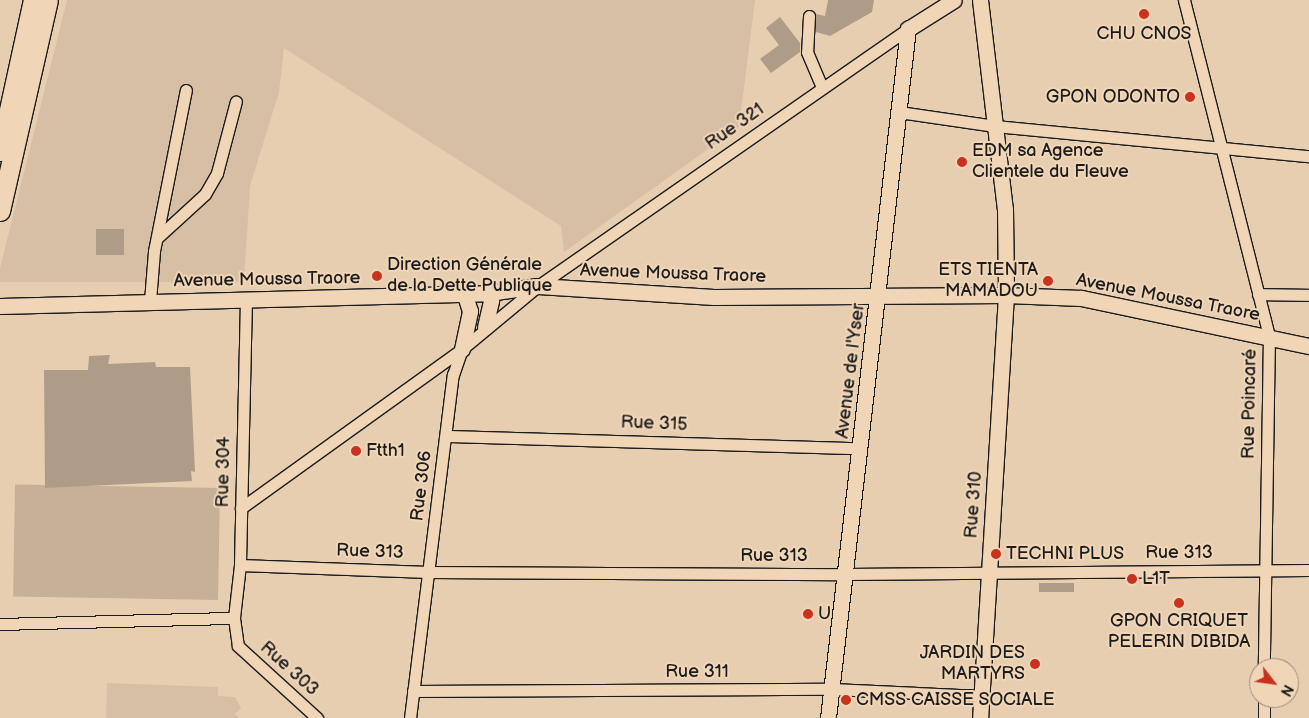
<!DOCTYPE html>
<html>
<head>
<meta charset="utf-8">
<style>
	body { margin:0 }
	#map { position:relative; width:1309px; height:718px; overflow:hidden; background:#e8ceb1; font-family:"Balsamiq Sans",sans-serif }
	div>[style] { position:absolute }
	.built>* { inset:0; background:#d7bfa5 }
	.green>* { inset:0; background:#c6b098; transform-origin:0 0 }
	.building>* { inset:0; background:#af9c88; transform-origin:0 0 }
	.roads { filter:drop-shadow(1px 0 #1c1c1c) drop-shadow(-1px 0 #1c1c1c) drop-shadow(0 1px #1c1c1c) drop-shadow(0 -1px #1c1c1c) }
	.minor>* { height:11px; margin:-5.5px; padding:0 5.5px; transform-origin:5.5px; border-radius:5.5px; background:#f0d5b7 }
	.tertiary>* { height:15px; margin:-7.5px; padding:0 7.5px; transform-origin:7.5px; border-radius:7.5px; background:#f0d5b7 }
	.primary>* { height:19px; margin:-9.5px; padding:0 9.5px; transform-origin:9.5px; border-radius:9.5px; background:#f0d5b7 }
	.dots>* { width:14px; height:14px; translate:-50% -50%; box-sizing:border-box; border:2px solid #f0d5b7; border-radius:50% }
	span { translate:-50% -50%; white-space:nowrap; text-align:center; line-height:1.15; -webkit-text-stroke:4px #f0d5b7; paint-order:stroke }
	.poi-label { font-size:18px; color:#1c1c1c }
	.right { translate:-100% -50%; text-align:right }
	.left { translate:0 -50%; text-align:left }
	.street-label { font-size:18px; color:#1c1c1c }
	.north { position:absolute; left:1249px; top:658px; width:50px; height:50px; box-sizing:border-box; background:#f0d5b7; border:1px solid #9b8b79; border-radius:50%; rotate:120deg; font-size:14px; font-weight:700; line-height:20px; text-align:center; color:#1c1c1c }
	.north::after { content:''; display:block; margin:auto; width:18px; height:22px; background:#c8321e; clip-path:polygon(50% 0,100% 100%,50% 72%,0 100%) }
</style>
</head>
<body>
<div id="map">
	<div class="built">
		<i style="clip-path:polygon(67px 0,755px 0,739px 127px,564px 252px,561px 226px,284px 48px,279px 92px,250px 186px,244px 282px,0 282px,0 268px)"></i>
		<i style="clip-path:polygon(107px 683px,218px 687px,218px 696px,235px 697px,241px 708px,235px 714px,239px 718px,106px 718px)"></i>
	</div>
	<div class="green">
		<i style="left:220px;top:488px;width:112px;height:205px;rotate:91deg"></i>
	</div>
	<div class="building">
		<i style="clip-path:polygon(828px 0,874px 0,872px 12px,830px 36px,816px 32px,816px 14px,825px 16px)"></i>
		<i style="clip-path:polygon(780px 17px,800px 43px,800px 52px,771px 73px,760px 59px,779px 45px,766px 28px)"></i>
		<i style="left:96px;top:229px;width:28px;height:26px"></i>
		<i style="clip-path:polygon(110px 355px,108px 364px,155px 362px,156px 367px,190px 367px,195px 472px,191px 471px,192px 481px,45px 488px,44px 370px,88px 370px,89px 356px)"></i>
		<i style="left:1074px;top:583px;width:9px;height:35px;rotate:90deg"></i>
	</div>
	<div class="roads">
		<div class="minor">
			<i style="left:1184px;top:0;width:346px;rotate:75.8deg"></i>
			<i style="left:1269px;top:335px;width:333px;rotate:90.9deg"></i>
			<i style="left:809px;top:16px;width:36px;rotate:93deg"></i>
			<i style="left:807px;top:52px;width:39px;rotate:67deg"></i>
			<i style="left:899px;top:112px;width:97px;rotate:8.3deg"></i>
			<i style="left:995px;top:126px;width:315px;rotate:5.5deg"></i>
			<i style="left:157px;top:238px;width:65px;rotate:-42.5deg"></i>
			<i style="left:205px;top:194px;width:24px;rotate:-60deg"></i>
			<i style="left:217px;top:173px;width:74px;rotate:-75.2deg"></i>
			<i style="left:1258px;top:294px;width:51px;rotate:1.1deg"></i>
			<i style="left:246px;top:299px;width:266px;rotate:91.3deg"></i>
			<i style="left:240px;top:565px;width:53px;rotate:96.5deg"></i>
			<i style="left:234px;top:618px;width:28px;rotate:82deg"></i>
			<i style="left:238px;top:646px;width:107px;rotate:42.3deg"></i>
			<i style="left:150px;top:301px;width:50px;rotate:-85.4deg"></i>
			<i style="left:154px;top:251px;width:164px;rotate:-78.8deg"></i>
			<i style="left:446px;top:436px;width:414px;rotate:1.7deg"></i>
			<i style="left:241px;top:508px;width:272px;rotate:-35.7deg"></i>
			<i style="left:462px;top:349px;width:99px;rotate:-39.7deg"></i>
			<i style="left:538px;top:286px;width:450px;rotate:-34.8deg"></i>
			<i style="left:240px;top:565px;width:188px;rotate:2.1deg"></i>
			<i style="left:428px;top:572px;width:417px;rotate:0.3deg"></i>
			<i style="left:845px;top:574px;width:464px;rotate:-0.5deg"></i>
			<i style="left:0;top:624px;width:234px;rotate:-1.5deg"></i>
			<i style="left:413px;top:691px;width:419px;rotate:-0.3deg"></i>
			<i style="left:832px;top:689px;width:149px;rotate:2.7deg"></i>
			<i style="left:410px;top:718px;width:346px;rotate:-82.9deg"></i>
			<i style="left:453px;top:375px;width:28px;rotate:-71deg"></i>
			<i style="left:1264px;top:718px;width:20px;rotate:-90deg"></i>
		</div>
		<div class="tertiary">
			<i style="left:980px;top:0;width:210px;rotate:83.2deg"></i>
			<i style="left:1005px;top:209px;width:86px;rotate:89.3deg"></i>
			<i style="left:1006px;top:295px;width:424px;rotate:93.5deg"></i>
			<i style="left:0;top:306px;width:488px;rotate:-1.5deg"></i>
			<i style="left:488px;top:293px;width:50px;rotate:-8deg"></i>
			<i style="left:538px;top:286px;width:176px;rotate:3.6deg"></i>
			<i style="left:714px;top:297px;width:292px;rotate:-0.4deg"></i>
			<i style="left:1006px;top:295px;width:75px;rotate:2.3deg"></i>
			<i style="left:1081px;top:298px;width:233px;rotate:11.9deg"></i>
			<i style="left:485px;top:327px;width:28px;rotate:-77deg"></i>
			<i style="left:491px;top:300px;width:8px;rotate:-113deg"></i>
			<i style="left:462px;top:349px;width:39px;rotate:-78deg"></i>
			<i style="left:470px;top:311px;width:19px;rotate:-108deg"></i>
			<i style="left:828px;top:718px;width:694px;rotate:-83.38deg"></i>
			<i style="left:908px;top:29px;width:54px;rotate:-32.2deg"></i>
		</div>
		<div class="primary">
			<i style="left:0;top:151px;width:155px;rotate:-77.7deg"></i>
			<i style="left:0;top:211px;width:216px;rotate:-77.2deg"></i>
		</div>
	</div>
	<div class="dots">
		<i style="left:1144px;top:14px;background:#c8321e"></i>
		<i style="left:1190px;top:97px;background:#c8321e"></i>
		<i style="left:962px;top:162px;background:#c8321e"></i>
		<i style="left:377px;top:276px;background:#c8321e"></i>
		<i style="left:1048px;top:281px;background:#c8321e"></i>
		<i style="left:356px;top:451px;background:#c8321e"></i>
		<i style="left:996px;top:554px;background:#c8321e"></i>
		<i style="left:1132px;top:579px;background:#c8321e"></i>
		<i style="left:1179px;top:603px;background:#c8321e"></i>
		<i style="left:808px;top:614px;background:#c8321e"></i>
		<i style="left:1035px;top:664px;background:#c8321e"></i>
		<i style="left:846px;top:700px;background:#c8321e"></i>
	</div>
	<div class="poi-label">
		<span style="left:1144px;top:34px">CHU CNOS</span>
		<span class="right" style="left:1180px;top:97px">GPON ODONTO</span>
		<span class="left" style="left:972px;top:162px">EDM sa Agence<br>Clientele du Fleuve</span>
		<span class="left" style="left:387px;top:276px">Direction Générale<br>de la Dette Publique</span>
		<span class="right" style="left:1038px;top:281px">ETS TIENTA<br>MAMADOU</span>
		<span class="left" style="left:366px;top:451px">Ftth1</span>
		<span class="left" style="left:1006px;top:554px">TECHNI PLUS</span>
		<span class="left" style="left:1142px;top:579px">L1T</span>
		<span class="left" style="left:818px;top:614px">U</span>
		<span style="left:1179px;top:632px">GPON CRIQUET<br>PELERIN DIBIDA</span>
		<span class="right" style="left:1025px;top:664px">JARDIN DES<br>MARTYRS</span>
		<span class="left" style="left:856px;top:700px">CMSS CAISSE SOCIALE</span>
	</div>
	<div class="street-label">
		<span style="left:735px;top:127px;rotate:-35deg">Rue 321</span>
		<span style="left:673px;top:274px;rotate:2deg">Avenue Moussa Traore</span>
		<span style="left:267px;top:280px;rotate:-1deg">Avenue Moussa Traore</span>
		<span style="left:1168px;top:298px;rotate:11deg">Avenue Moussa Traore</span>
		<span style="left:851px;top:371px;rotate:-83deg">Avenue de l'Yser</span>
		<span style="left:1250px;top:404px;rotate:-89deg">Rue Poincaré</span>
		<span style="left:654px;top:424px;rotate:2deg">Rue 315</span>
		<span style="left:224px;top:472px;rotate:-89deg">Rue 304</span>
		<span style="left:422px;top:486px;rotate:-83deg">Rue 306</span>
		<span style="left:974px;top:505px;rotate:-86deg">Rue 310</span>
		<span style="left:370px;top:552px;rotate:2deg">Rue 313</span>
		<span style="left:1179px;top:553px">Rue 313</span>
		<span style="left:774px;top:556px">Rue 313</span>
		<span style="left:289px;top:669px;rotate:42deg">Rue 303</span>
		<span style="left:697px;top:672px">Rue 311</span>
	</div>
	<div class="north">N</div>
</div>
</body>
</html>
